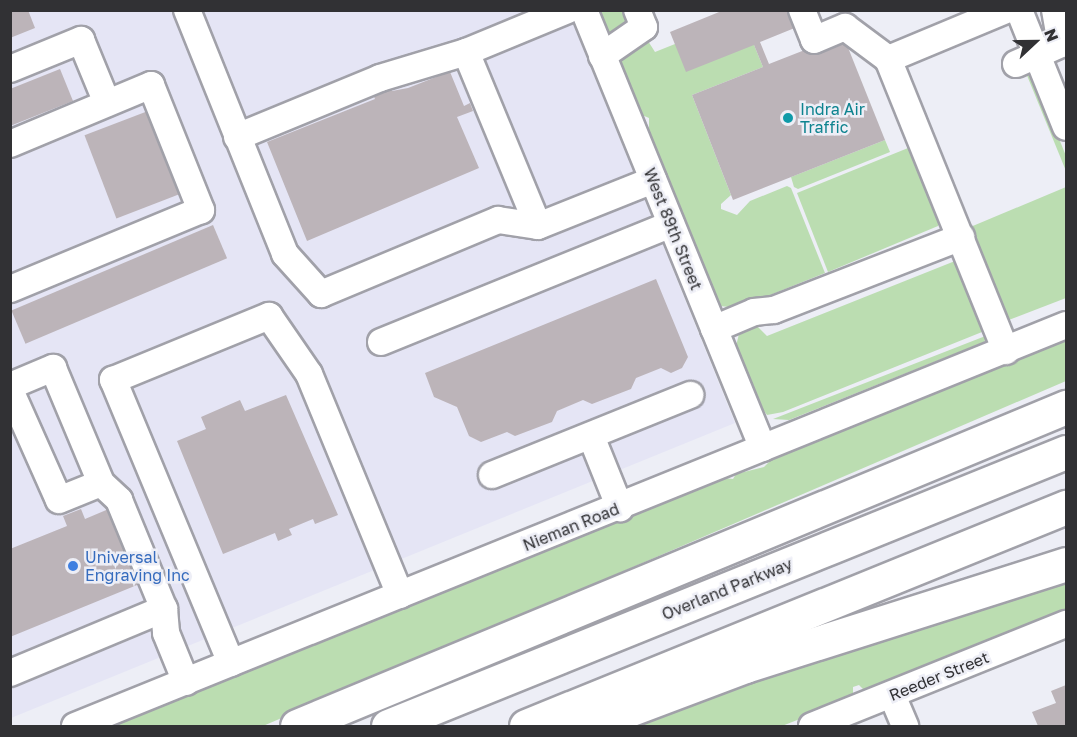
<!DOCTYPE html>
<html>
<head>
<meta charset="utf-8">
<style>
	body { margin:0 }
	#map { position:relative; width:1077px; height:737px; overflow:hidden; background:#edeef6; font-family:"Golos Text",sans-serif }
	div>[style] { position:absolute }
	.built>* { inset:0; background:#e5e5f5 }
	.green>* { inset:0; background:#bbddb1 }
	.building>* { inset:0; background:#bcb4b9; transform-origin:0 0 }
	.roads { filter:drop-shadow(2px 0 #a1a1a9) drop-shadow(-2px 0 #a1a1a9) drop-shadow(0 2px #a1a1a9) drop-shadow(0 -2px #a1a1a9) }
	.minor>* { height:26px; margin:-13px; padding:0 13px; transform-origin:13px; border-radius:13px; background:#fff }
	.highway>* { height:33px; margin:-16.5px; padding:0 16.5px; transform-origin:16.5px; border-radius:16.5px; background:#fff }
	.dots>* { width:16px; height:16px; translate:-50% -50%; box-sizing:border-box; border:3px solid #edeef6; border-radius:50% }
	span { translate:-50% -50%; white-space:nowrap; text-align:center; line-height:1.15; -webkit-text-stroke:5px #edeef6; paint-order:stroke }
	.culture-label { font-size:16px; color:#0d838f }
	.left { translate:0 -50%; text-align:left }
	.street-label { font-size:16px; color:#313134 }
	.shop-label { font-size:16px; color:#366cbe }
	.frame { position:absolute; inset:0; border:12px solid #313134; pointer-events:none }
	.north { position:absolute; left:1005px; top:12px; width:60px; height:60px; -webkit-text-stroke:4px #edeef6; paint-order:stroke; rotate:68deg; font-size:16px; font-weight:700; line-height:24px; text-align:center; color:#313134 }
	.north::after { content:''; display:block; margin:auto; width:21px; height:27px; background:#313134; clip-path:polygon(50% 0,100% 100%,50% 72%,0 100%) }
</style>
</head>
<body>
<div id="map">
	<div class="built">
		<i style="clip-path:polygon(11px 11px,568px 11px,735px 423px,11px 718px)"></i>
	</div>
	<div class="green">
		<i style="clip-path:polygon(600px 11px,627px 12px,631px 23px,611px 37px)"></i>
		<i style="clip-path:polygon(648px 41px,655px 52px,675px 44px,754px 45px,763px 67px,692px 95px,731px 195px,721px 204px,721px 209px,737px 215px,750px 201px,787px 186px,791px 188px,825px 273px,738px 308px,720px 306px,649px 131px,649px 118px,642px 115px,620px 59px,623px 53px)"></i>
		<i style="clip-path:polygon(1026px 73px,1033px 74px,1066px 156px,1066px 171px)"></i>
		<i style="clip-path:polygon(885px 140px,890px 152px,798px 189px,794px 187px,791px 177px)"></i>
		<i style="clip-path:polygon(913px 146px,941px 219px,938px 226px,828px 272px,797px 193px)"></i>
		<i style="clip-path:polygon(1066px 187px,1066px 298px,1006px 321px,968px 228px)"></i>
		<i style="clip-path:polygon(955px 261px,959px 262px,987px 330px,783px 412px,767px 415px,764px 411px,736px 346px,740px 330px,757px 326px,767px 336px)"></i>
		<i style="clip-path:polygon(988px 335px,984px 342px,789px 420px,773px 419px)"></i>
		<i style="clip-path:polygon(1066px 339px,1066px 381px,263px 726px,113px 726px,724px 478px,733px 479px,736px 474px,764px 467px,772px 459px)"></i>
		<i style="clip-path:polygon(1066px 582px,1066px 610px,866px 692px,859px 685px,853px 687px,853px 698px,782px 726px,626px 726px,753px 676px,767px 677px,772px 669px,914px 631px)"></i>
	</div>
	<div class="building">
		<i style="clip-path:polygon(10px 10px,28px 10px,35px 28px,10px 38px)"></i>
		<i style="clip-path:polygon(724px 10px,796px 10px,802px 25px,760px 42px,769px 64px,843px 35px,885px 140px,733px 200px,692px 95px,763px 67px,754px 45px,686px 72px,670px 32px)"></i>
		<i style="clip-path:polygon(448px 67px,464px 106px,470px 103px,473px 111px,457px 117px,479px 168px,307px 241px,267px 142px,375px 99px,373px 94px,390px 87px,392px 91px,408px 88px,436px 77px,434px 73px)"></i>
		<i style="clip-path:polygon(60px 69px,73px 101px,10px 126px,10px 89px)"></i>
		<i style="left:148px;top:111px;width:89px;height:68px;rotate:69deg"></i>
		<i style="left:213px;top:225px;width:36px;height:219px;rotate:67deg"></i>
		<i style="clip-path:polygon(656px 279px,688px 357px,682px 368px,671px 373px,661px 368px,636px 378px,631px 389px,592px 404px,583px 400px,557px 411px,552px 422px,515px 436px,507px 432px,481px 442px,469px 436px,457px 407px,434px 397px,425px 373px)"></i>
		<i style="clip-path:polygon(286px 395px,338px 515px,315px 524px,313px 519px,289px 529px,292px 535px,278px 541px,275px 533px,223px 554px,177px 441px,206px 429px,201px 417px,240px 400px,245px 411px)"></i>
		<i style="clip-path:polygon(111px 508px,142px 583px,10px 637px,10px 549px,67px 526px,63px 516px,81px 509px,85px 519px)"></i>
		<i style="clip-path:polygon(1066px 685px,1066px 726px,1038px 726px,1032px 712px,1056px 703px,1051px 691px)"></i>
	</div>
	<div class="roads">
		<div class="minor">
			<i style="left:187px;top:10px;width:263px;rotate:68.1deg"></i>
			<i style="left:285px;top:254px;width:54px;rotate:48deg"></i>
			<i style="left:321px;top:294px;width:192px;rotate:-22.7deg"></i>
			<i style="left:498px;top:220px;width:40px;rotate:8.5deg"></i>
			<i style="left:584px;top:10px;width:473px;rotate:67.8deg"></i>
			<i style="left:802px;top:10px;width:32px;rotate:68deg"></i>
			<i style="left:814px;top:40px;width:34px;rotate:-23deg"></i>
			<i style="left:845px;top:27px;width:54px;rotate:36.7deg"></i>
			<i style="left:1006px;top:10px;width:128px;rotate:157.4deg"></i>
			<i style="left:888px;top:59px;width:315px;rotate:68deg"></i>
			<i style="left:1019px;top:10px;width:126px;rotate:68.1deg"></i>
			<i style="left:466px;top:52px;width:188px;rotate:67.5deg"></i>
			<i style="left:538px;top:226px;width:124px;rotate:-21.8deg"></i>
			<i style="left:602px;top:56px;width:51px;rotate:-34.6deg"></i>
			<i style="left:644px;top:27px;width:18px;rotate:-112deg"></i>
			<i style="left:1016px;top:64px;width:49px;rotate:-24deg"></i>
			<i style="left:1061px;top:44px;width:35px;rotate:-100deg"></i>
			<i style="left:10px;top:69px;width:77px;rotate:-22.2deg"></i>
			<i style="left:81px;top:40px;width:68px;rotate:67.6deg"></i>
			<i style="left:237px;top:137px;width:155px;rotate:-22.4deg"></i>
			<i style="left:380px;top:78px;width:90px;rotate:-16.8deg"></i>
			<i style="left:466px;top:52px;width:110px;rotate:-22.4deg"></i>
			<i style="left:10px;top:144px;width:153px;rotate:-22.7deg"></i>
			<i style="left:151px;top:85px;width:135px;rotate:68.2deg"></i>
			<i style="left:201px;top:210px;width:207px;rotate:157.5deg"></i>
			<i style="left:714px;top:329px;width:43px;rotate:-23deg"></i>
			<i style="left:754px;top:312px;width:20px;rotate:-6deg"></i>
			<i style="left:774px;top:310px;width:201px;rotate:-21.3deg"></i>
			<i style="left:381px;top:342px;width:313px;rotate:-22.1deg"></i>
			<i style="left:10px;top:386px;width:47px;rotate:-22.7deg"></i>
			<i style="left:53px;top:368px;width:125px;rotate:67.3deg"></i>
			<i style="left:101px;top:483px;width:25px;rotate:43deg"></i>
			<i style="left:119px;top:500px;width:118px;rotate:67.6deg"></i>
			<i style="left:164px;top:609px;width:24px;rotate:85deg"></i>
			<i style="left:166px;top:633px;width:53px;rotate:67.8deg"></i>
			<i style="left:10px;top:390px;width:120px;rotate:66deg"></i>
			<i style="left:59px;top:500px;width:45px;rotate:-22deg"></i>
			<i style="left:591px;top:436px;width:78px;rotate:68.1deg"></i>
			<i style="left:492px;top:475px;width:214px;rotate:-22deg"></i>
			<i style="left:231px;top:663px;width:307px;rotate:-112.6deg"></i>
			<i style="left:113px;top:380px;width:169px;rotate:-22.3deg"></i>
			<i style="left:269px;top:316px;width:70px;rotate:55.4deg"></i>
			<i style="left:309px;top:374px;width:239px;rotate:67.6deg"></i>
			<i style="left:10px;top:673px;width:167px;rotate:-22.6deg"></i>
			<i style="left:892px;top:695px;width:34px;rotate:67deg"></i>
			<i style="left:75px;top:726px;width:1069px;rotate:-22.03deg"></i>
			<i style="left:812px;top:726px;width:274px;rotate:-21.9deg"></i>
		</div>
		<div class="highway">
			<i style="left:584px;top:712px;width:17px;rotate:31deg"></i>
			<i style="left:599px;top:721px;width:156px;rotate:-20.6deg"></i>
			<i style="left:745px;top:666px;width:337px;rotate:-17.6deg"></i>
			<i style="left:297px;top:726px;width:833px;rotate:-22.53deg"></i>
			<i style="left:388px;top:726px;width:731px;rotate:-22.01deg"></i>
			<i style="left:526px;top:726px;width:583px;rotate:-22.08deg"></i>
		</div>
	</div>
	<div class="dots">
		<i style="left:788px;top:118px;background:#0f9aa8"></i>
		<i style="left:73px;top:566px;background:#3f7fe0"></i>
	</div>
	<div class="culture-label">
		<span class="left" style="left:800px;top:118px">Indra Air<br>Traffic</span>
	</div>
	<div class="street-label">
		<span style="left:673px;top:229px;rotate:68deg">West 89th Street</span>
		<span style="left:571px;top:527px;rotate:-22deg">Nieman Road</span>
		<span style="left:727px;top:589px;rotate:-22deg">Overland Parkway</span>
		<span style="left:939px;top:676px;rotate:-22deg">Reeder Street</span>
	</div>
	<div class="shop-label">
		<span class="left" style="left:85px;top:566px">Universal<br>Engraving Inc</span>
	</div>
	<div class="frame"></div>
	<div class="north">N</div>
</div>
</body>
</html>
